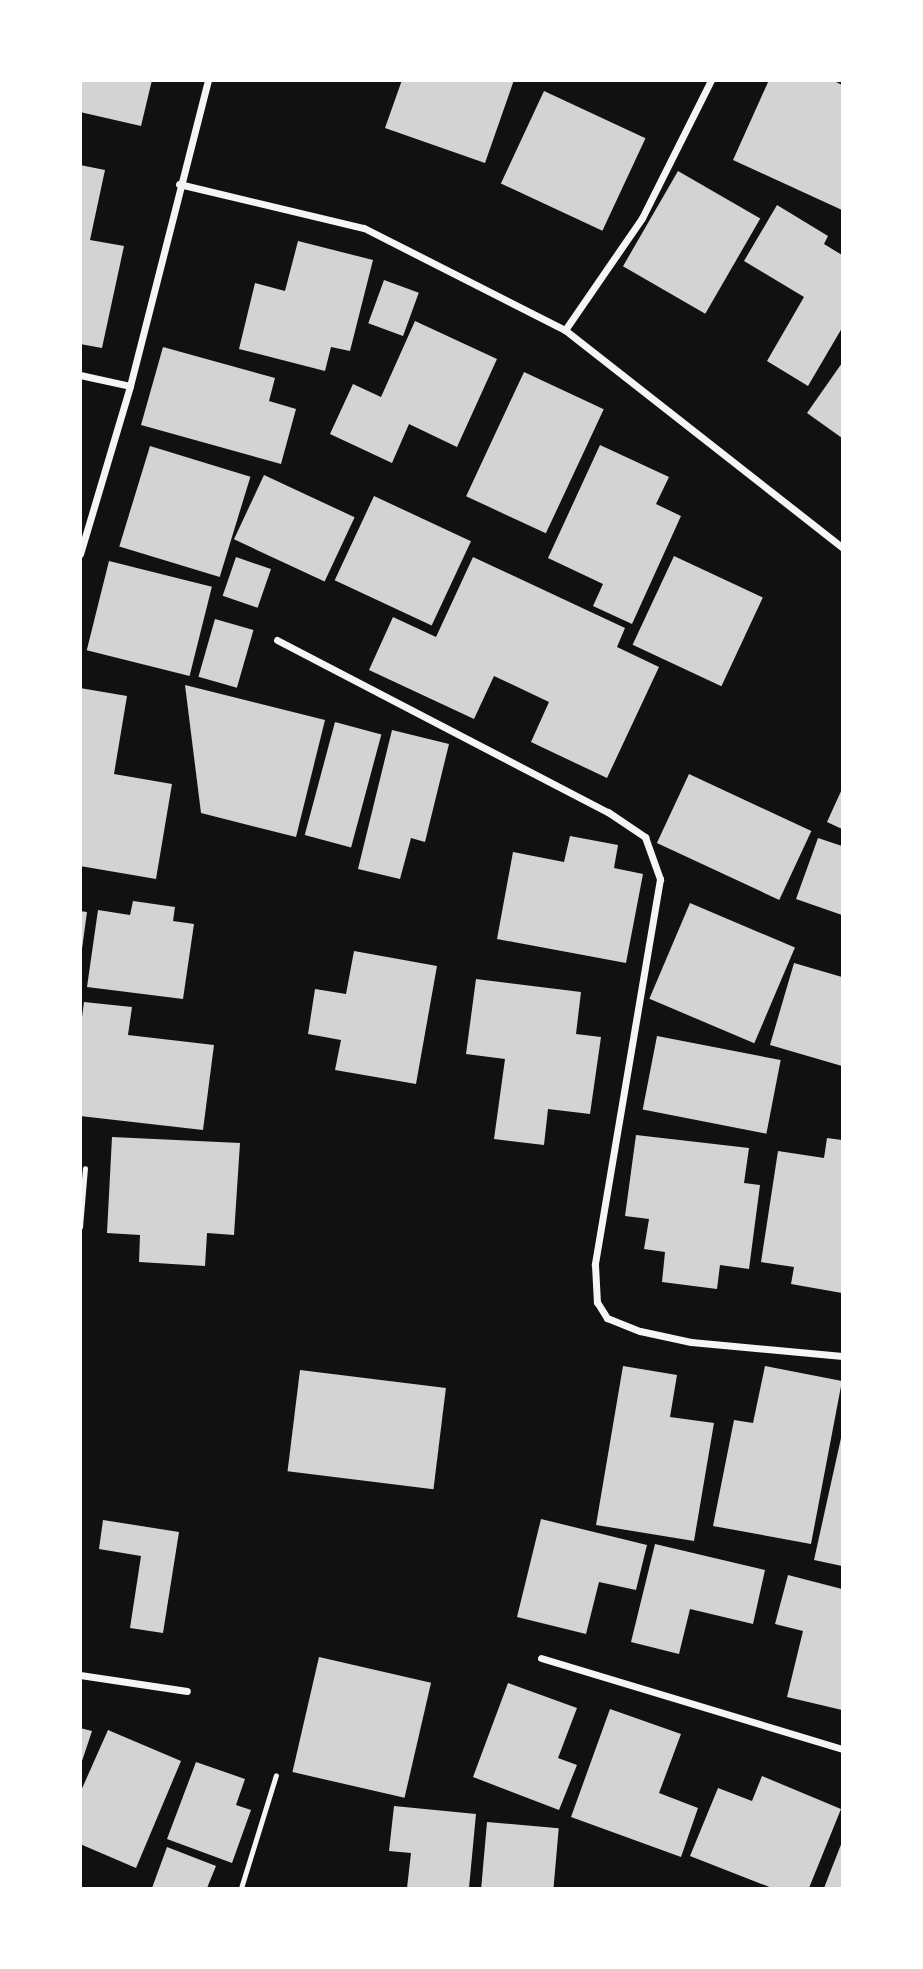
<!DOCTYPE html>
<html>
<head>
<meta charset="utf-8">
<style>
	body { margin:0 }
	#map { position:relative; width:923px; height:1969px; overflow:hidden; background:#111; font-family:"Asap Condensed",sans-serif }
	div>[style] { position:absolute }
	.building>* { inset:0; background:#d3d3d3; transform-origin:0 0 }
	.service>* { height:5px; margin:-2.5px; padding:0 2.5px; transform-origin:2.5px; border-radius:2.5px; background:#f5f5f5 }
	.minor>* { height:7px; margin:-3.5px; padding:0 3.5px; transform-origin:3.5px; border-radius:3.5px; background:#f5f5f5 }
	span { translate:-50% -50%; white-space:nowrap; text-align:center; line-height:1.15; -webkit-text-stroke:7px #fff; paint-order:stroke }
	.frame { position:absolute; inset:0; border:82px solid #fff; pointer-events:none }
</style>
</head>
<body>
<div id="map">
	<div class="building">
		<i style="clip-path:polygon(80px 80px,152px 80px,141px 126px,80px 112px)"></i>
		<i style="clip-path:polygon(402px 80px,514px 80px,485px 163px,385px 128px)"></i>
		<i style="clip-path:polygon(769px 80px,832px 80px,842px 85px,842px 210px,733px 160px)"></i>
		<i style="left:544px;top:91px;width:112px;height:102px;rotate:25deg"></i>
		<i style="clip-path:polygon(80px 165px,105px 170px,90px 240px,124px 246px,102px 348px,80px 344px)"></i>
		<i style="left:678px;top:171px;width:95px;height:110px;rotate:30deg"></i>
		<i style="clip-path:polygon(777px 205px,828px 236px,824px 244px,842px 255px,842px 328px,808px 386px,767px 361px,804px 297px,744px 261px)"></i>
		<i style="clip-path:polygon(298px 241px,373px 260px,350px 351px,331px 347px,325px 371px,239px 349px,255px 283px,285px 291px)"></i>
		<i style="left:384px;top:280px;width:37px;height:46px;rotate:20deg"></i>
		<i style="clip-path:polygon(415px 321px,497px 359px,457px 447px,409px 424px,392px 463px,330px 434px,353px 384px,381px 397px)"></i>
		<i style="clip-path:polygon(163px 347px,275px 378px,269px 401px,296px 409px,281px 464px,141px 425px)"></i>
		<i style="clip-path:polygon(842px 363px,842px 438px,807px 413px)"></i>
		<i style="left:524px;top:372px;width:88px;height:137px;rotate:25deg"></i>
		<i style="clip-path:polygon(600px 445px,669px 477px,656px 504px,681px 516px,632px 624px,593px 606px,603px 584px,548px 558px)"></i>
		<i style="left:150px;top:446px;width:105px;height:105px;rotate:17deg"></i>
		<i style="left:264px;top:475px;width:100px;height:71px;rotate:25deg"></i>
		<i style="left:374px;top:496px;width:107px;height:93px;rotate:25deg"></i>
		<i style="left:674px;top:556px;width:98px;height:98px;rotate:25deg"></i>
		<i style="left:236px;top:557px;width:37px;height:41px;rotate:19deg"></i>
		<i style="clip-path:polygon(473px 557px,625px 628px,617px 647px,659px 667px,607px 778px,531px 742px,549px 702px,494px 676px,474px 719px,369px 670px,393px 617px,436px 637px)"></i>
		<i style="left:109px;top:561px;width:106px;height:92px;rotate:14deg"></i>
		<i style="left:215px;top:619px;width:40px;height:60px;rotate:16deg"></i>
		<i style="clip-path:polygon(185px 685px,325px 720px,296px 837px,201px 813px)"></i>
		<i style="clip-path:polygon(80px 688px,127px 696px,114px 774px,172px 784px,156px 879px,80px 866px)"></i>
		<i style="left:335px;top:722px;width:48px;height:117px;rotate:15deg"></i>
		<i style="clip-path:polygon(392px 730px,449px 744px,425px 842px,411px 838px,400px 879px,358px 869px)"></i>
		<i style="left:689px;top:774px;width:135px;height:76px;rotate:25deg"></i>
		<i style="clip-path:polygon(842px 789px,842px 829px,827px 822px)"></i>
		<i style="clip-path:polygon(570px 836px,618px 845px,614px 868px,643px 874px,626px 963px,497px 939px,513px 852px,564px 862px)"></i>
		<i style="clip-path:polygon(818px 838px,842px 846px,842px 915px,796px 899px)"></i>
		<i style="clip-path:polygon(133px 901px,175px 907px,173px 921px,194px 924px,183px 999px,87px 987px,98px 910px,130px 915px)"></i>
		<i style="left:690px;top:903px;width:114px;height:104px;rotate:23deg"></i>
		<i style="clip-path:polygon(80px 911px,87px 912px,82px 949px,80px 949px)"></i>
		<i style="clip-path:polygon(354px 951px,437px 966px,416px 1084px,335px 1070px,341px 1040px,308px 1034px,315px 989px,346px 994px)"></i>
		<i style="clip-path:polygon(794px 963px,842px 977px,842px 1066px,770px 1045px)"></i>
		<i style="clip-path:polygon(476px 979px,581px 992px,576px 1034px,601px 1037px,590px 1114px,548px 1109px,544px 1145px,494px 1139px,505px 1059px,466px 1054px)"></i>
		<i style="clip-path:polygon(84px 1002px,132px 1007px,128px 1035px,214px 1045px,203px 1130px,80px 1116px,80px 1032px)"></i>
		<i style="left:657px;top:1036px;width:126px;height:75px;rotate:11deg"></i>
		<i style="clip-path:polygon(636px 1135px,749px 1148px,744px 1183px,760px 1185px,749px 1269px,720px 1265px,717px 1289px,662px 1282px,665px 1252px,644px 1249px,649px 1219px,625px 1216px)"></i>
		<i style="clip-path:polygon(112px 1137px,240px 1143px,234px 1235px,207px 1233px,205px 1266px,139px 1262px,140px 1235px,107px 1233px)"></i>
		<i style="clip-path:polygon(827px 1138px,842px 1140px,842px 1293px,791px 1284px,794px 1267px,761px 1262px,778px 1151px,824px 1158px)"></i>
		<i style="clip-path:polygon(623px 1366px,677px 1375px,670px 1417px,714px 1423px,694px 1541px,596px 1525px)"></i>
		<i style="clip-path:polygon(765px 1366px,842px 1381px,811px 1544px,713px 1526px,734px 1420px,753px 1423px)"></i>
		<i style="left:300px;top:1370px;width:147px;height:102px;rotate:7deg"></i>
		<i style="clip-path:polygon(841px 1438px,842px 1438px,842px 1566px,814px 1560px)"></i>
		<i style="clip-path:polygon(541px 1519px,647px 1545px,636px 1590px,599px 1582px,586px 1634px,517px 1617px)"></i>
		<i style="clip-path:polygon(103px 1520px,179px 1532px,163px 1633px,130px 1628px,141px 1556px,99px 1549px)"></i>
		<i style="clip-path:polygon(655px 1544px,765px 1570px,753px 1624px,690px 1609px,679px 1654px,631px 1642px)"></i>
		<i style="clip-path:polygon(788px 1575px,842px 1589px,842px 1710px,787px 1697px,803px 1631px,775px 1624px)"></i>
		<i style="left:319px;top:1657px;width:115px;height:118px;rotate:13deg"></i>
		<i style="clip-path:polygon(508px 1683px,577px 1708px,558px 1758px,577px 1765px,559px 1810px,473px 1777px)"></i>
		<i style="clip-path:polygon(610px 1709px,681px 1734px,659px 1793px,698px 1808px,681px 1857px,571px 1817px)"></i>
		<i style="clip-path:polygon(80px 1728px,92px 1731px,81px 1764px,80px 1764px)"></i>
		<i style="clip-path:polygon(108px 1730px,181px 1761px,136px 1868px,80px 1844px,80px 1793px)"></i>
		<i style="clip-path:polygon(196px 1762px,245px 1779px,236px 1805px,251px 1810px,232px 1863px,167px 1839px)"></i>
		<i style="clip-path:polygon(762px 1776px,841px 1809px,809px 1888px,772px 1888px,690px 1856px,718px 1788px,752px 1801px)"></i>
		<i style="clip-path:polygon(394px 1806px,476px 1814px,469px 1888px,407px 1888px,411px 1853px,389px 1851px)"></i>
		<i style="left:487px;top:1822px;width:72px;height:66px;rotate:5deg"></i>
		<i style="clip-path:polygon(842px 1842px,842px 1888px,824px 1888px)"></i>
		<i style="clip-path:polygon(167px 1847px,216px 1866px,207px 1888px,152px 1888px)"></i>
	</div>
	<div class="service">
		<i style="left:80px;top:1227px;width:59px;rotate:-85.2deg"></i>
		<i style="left:241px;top:1888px;width:118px;rotate:-72.8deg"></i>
	</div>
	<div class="minor">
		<i style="left:179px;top:184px;width:190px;rotate:13.4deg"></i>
		<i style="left:364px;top:228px;width:225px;rotate:26.9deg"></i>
		<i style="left:565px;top:330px;width:352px;rotate:38.1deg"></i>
		<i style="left:565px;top:330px;width:136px;rotate:-55.5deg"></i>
		<i style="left:642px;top:218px;width:154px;rotate:-63.4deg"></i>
		<i style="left:80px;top:375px;width:51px;rotate:12.4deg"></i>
		<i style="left:80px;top:554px;width:175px;rotate:-73.4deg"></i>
		<i style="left:130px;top:386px;width:316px;rotate:-75.7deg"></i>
		<i style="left:277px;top:640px;width:373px;rotate:27.5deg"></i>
		<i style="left:608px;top:812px;width:45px;rotate:34deg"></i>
		<i style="left:645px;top:837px;width:45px;rotate:70.3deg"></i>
		<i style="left:660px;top:879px;width:391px;rotate:99.6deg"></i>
		<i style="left:595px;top:1265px;width:37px;rotate:87deg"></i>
		<i style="left:597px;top:1302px;width:19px;rotate:58deg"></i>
		<i style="left:607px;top:1318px;width:35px;rotate:22deg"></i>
		<i style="left:640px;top:1331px;width:52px;rotate:12.2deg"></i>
		<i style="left:691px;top:1342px;width:152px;rotate:5.3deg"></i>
		<i style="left:541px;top:1658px;width:314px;rotate:16.8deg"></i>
		<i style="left:80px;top:1675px;width:108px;rotate:8.5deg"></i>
	</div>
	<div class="frame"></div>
</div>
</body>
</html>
